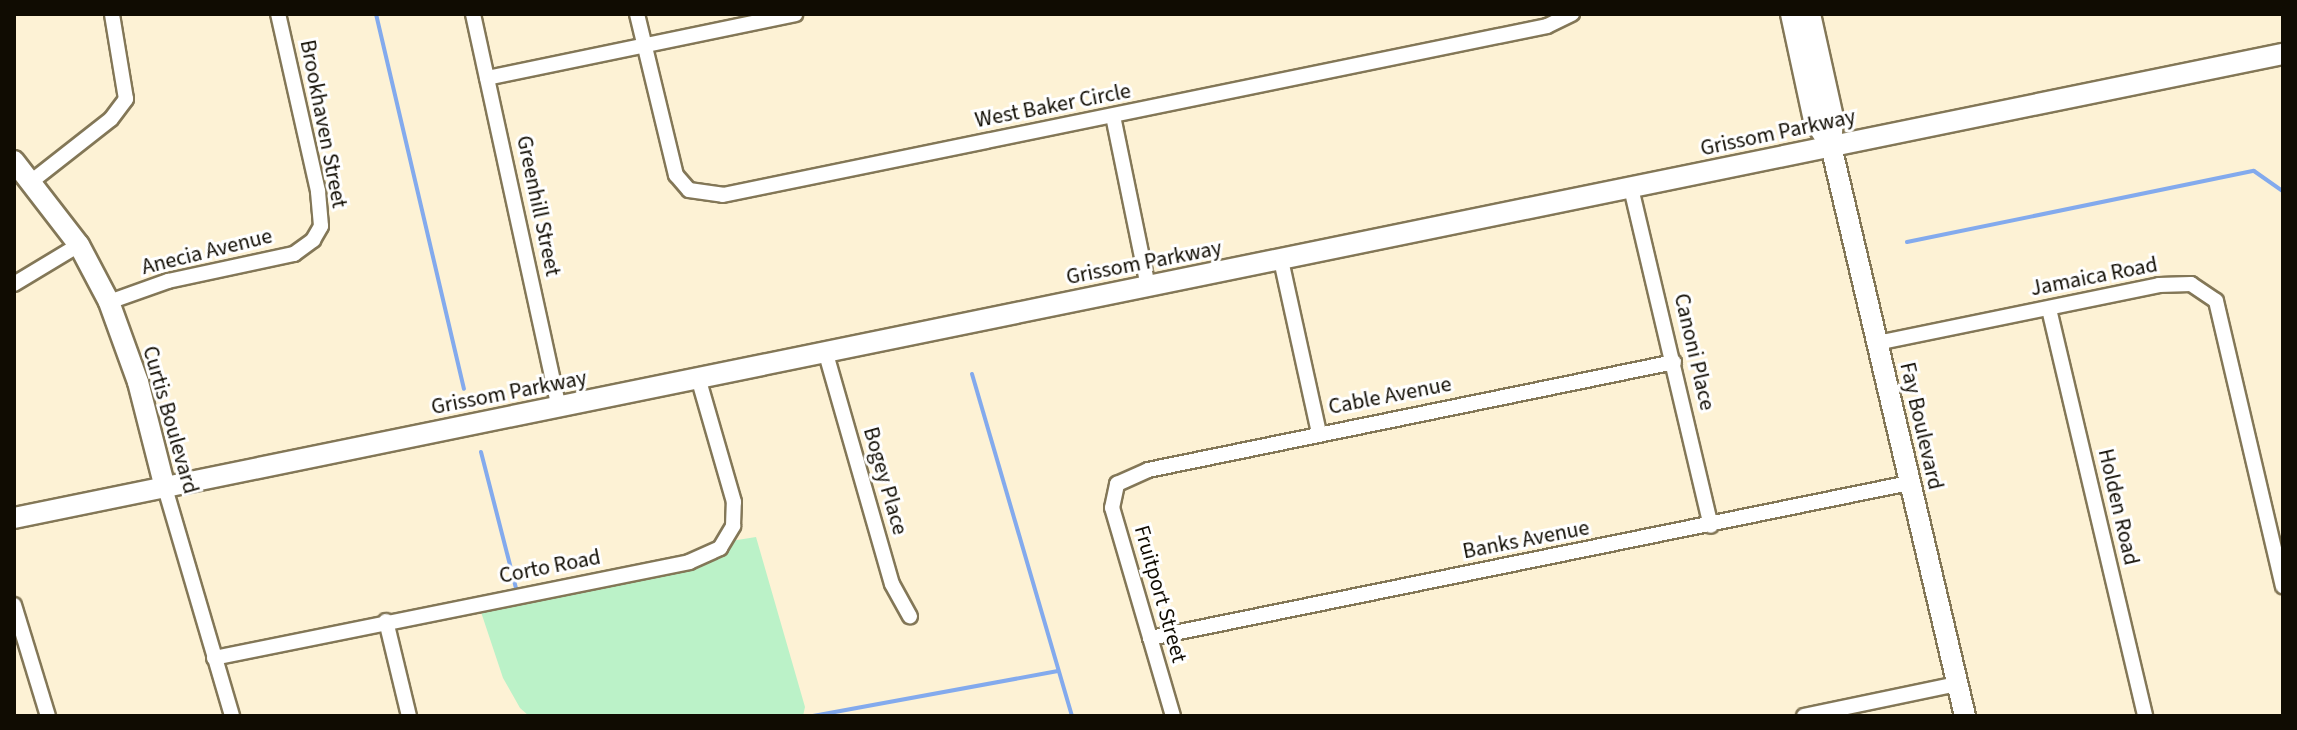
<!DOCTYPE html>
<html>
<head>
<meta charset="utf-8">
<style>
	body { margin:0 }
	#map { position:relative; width:2297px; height:730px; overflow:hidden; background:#fdf2d5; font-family:"Source Sans 3",sans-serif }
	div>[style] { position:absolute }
	.green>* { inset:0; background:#bbf2c8 }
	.stream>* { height:4px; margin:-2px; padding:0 2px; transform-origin:2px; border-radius:2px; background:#83aaed }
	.roads { filter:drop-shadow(2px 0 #837757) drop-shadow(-2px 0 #837757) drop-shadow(0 2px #837757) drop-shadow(0 -2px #837757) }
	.street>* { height:14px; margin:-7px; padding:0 7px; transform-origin:7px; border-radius:7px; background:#fff }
	.secondary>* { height:20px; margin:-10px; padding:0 10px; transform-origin:10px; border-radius:10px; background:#fff }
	span { translate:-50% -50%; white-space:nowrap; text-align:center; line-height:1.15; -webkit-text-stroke:6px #fff; paint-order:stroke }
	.street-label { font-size:22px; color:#100c02 }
	.frame { position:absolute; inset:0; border:16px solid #100c02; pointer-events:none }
</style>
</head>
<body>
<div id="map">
	<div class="green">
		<i style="clip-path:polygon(756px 537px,805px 707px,803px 716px,529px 716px,520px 708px,503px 678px,480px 609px,690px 568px,731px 541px)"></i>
	</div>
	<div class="stream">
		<i style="left:376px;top:14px;width:385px;rotate:76.8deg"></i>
		<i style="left:1907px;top:242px;width:354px;rotate:-11.6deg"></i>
		<i style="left:2254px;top:171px;width:35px;rotate:35deg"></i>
		<i style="left:972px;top:374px;width:356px;rotate:73.7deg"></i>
		<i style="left:481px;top:452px;width:140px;rotate:75.6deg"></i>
		<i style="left:813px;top:716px;width:249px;rotate:-10.4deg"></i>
	</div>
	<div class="roads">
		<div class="street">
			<i style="left:473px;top:14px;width:402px;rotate:77.7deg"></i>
			<i style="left:637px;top:14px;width:166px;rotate:76.4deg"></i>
			<i style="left:676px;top:175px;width:20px;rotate:49deg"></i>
			<i style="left:689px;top:190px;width:34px;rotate:8deg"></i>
			<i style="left:723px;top:195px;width:841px;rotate:-11.59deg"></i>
			<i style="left:1547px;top:26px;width:28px;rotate:-26deg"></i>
			<i style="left:487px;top:78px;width:315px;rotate:-11.7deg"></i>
			<i style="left:1113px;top:116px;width:174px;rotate:78.4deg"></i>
			<i style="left:32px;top:181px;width:100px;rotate:-38.1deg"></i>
			<i style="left:111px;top:119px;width:25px;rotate:-53deg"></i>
			<i style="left:126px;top:99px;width:86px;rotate:-99.4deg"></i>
			<i style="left:1631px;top:188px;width:347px;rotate:76.7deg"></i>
			<i style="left:1281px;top:260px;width:177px;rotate:77.6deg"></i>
			<i style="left:14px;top:284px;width:76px;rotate:-31deg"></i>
			<i style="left:109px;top:302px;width:63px;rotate:-19.6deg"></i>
			<i style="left:168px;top:281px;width:129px;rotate:-12.1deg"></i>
			<i style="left:294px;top:254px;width:24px;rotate:-36deg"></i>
			<i style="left:313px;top:240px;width:16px;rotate:-60deg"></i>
			<i style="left:321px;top:226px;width:35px;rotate:-95deg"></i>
			<i style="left:318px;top:191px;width:181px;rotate:-102.7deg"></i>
			<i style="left:2049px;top:309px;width:418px;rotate:76.7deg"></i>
			<i style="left:1877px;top:343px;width:288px;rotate:-11.6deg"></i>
			<i style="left:2159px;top:285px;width:32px;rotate:-2deg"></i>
			<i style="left:2191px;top:284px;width:30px;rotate:34deg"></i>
			<i style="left:2216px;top:301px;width:293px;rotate:76.8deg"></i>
			<i style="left:826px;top:354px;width:239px;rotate:74deg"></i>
			<i style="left:892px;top:584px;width:37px;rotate:61deg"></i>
			<i style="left:165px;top:488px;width:238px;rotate:73.6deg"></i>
			<i style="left:14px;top:605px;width:116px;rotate:73deg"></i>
			<i style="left:386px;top:621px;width:98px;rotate:76.4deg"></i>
			<i style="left:1150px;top:638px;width:775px;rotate:-11.54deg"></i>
			<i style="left:214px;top:658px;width:485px;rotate:-11.4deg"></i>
			<i style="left:689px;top:562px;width:34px;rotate:-24deg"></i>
			<i style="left:720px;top:548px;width:26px;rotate:-59deg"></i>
			<i style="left:733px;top:526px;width:24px;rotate:-88deg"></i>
			<i style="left:734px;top:502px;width:126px;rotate:-106.1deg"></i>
			<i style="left:1173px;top:716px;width:217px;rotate:-106.3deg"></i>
			<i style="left:1112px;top:508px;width:25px;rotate:-78deg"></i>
			<i style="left:1117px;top:484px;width:34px;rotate:-24deg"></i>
			<i style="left:1148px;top:470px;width:537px;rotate:-11.6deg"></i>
			<i style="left:1804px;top:716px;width:156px;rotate:-11.8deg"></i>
		</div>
		<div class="secondary">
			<i style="left:1791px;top:14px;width:108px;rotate:77.8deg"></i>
			<i style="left:1814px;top:120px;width:31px;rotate:57deg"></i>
			<i style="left:1810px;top:14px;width:107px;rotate:77.5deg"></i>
			<i style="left:1833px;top:118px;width:28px;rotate:94deg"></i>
			<i style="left:1831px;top:146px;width:586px;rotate:76.77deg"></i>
			<i style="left:14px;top:161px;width:106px;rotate:52.3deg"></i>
			<i style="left:79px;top:245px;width:64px;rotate:62.2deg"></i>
			<i style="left:109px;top:302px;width:85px;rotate:70.1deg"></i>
			<i style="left:138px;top:382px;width:109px;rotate:75.7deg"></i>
			<i style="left:14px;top:518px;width:2316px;rotate:-11.56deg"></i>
		</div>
	</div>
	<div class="street-label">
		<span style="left:1053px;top:106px;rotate:-11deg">West Baker Circle</span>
		<span style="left:323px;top:124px;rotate:79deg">Brookhaven Street</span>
		<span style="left:1778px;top:133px;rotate:-12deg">Grissom Parkway</span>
		<span style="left:538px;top:206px;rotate:78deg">Greenhill Street</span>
		<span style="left:207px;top:252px;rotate:-14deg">Anecia Avenue</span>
		<span style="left:1144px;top:263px;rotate:-11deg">Grissom Parkway</span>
		<span style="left:2094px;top:277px;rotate:-11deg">Jamaica Road</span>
		<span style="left:1694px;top:352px;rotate:77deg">Canoni Place</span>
		<span style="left:509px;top:393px;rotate:-11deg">Grissom Parkway</span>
		<span style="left:1390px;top:396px;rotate:-11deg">Cable Avenue</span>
		<span style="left:170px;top:420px;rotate:74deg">Curtis Boulevard</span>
		<span style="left:1921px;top:426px;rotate:77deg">Fay Boulevard</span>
		<span style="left:885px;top:481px;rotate:74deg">Bogey Place</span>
		<span style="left:2118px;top:507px;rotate:77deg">Holden Road</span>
		<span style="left:1526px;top:540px;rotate:-11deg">Banks Avenue</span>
		<span style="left:550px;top:567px;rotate:-11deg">Corto Road</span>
		<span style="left:1160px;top:594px;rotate:74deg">Fruitport Street</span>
	</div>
	<div class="frame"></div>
</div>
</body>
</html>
